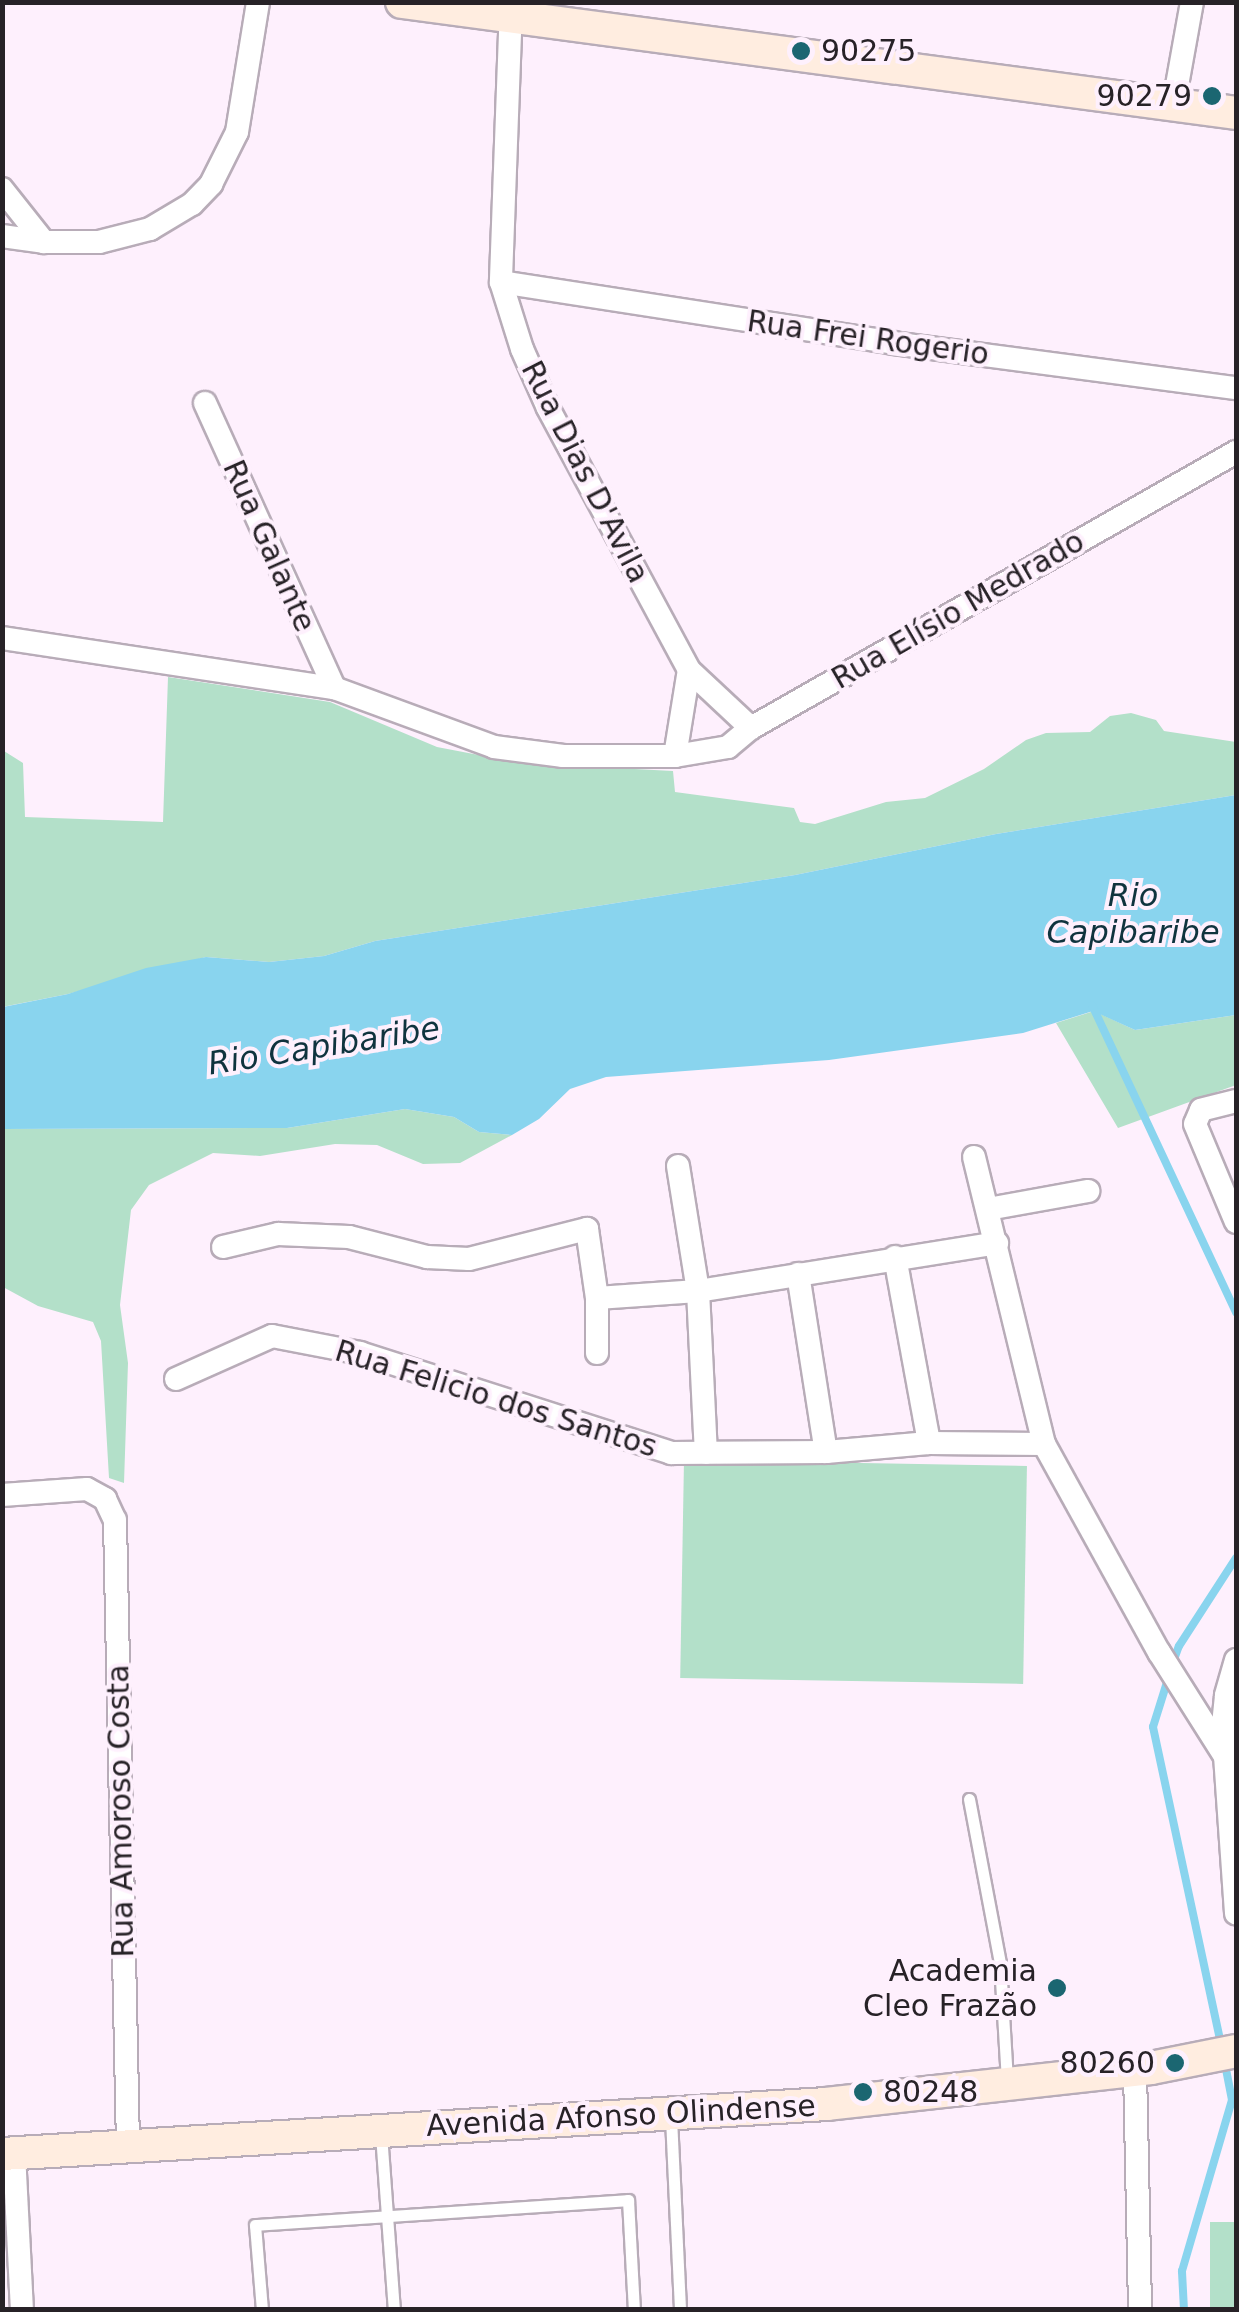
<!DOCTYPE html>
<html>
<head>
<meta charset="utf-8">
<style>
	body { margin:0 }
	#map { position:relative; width:1239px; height:2312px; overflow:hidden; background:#fef0fd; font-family:"DejaVu Sans",sans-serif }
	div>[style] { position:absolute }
	.green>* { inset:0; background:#b3e0c9; transform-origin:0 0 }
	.water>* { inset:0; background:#89d4ee }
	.stream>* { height:8px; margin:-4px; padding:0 4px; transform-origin:4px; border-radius:4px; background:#89d4ee }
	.roads { filter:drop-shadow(2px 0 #b8acb8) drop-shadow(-2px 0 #b8acb8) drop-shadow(0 2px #b8acb8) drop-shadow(0 -2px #b8acb8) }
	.lane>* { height:11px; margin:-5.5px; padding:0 5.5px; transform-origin:5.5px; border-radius:5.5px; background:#fff }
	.street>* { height:22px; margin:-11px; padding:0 11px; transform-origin:11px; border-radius:11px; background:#fff }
	.secondary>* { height:32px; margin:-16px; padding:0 16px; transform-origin:16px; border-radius:16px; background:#ffede0 }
	.dots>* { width:28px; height:28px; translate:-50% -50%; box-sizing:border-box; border:5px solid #fef0fd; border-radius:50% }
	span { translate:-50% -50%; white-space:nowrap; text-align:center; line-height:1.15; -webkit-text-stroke:8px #fef0fd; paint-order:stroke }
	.poi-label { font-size:30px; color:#272227 }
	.left { translate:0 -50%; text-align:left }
	.right { translate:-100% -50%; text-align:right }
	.street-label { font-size:30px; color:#272227 }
	.water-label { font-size:32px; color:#0f333e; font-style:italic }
	.frame { position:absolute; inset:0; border:5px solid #272227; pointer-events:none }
</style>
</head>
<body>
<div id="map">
	<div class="green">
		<i style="clip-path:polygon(168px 677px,330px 702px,437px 747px,520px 763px,673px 771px,675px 792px,794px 808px,800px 822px,815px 824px,886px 802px,925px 798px,984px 769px,1026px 740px,1046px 733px,1090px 732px,1110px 716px,1131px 713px,1156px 720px,1164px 731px,1236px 742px,1236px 795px,996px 834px,795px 875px,375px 941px,324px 956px,269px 962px,206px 957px,68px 994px,2px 1007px,2px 682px,4px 751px,23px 763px,25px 817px,163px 822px)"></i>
		<i style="clip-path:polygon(1094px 1011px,1135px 1030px,1236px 1015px,1236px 1085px,1118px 1128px,1056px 1023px)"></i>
		<i style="clip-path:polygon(405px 1109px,454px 1117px,479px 1132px,512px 1135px,460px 1163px,423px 1164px,377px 1145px,335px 1144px,260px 1156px,213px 1153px,149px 1185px,131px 1210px,120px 1305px,128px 1363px,124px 1483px,109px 1478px,101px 1341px,93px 1322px,38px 1306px,3px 1287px,2px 1129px,287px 1128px)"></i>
		<i style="left:684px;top:1460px;width:343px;height:218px;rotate:1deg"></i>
		<i style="left:1236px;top:2222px;width:87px;height:26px;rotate:90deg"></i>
	</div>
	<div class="water">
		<i style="clip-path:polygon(1236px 795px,1236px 1015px,1135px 1030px,1093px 1011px,1023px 1033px,829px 1060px,606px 1077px,570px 1089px,539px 1119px,512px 1135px,479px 1132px,454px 1117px,405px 1109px,287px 1128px,3px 1129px,3px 1007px,68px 994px,146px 968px,206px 957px,269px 962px,324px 956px,375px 941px,795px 875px,996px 834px)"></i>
	</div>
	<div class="stream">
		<i style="left:1092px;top:1005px;width:340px;rotate:64.9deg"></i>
		<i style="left:1172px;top:1665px;width:20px;rotate:-70deg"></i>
		<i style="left:1179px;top:1646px;width:105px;rotate:-57.1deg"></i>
		<i style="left:1168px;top:1679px;width:50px;rotate:107.4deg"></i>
		<i style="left:1153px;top:1727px;width:325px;rotate:77.9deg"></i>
		<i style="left:1184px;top:2310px;width:39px;rotate:-93deg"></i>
		<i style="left:1182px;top:2271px;width:178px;rotate:-73.7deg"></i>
		<i style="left:1232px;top:2100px;width:37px;rotate:-101deg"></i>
	</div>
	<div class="roads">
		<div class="lane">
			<i style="left:969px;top:1799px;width:167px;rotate:79.3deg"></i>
			<i style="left:1000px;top:1963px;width:119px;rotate:86.6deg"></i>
			<i style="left:671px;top:2118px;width:192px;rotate:87.3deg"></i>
			<i style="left:381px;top:2134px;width:176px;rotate:85.8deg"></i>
			<i style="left:262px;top:2310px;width:85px;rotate:-94.7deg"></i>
			<i style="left:255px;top:2225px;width:374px;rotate:-3.8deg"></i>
			<i style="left:628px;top:2200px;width:110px;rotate:86.9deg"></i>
		</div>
		<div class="street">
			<i style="left:511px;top:6px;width:276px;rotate:92.1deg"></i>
			<i style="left:501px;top:282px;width:70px;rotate:72.6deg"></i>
			<i style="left:522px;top:349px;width:64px;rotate:66.2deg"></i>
			<i style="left:548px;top:408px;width:298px;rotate:61.7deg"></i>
			<i style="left:689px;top:670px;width:85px;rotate:43.1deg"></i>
			<i style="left:1174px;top:102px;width:102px;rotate:-79.8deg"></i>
			<i style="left:2px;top:189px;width:68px;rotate:51.6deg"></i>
			<i style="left:2px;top:236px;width:42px;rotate:8.1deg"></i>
			<i style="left:44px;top:242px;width:55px"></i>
			<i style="left:99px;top:242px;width:53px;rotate:-14.3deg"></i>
			<i style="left:150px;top:229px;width:49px;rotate:-30.8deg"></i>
			<i style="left:192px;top:204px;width:28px;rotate:-46deg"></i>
			<i style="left:211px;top:184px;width:58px;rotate:-63.4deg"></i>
			<i style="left:237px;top:132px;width:132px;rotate:-80.8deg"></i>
			<i style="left:501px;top:282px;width:397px;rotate:8.8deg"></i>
			<i style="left:893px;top:343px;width:346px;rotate:7.5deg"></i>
			<i style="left:205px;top:403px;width:313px;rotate:65.6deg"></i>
			<i style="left:2px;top:638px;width:336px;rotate:8.6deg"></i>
			<i style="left:334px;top:688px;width:171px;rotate:20.2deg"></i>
			<i style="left:494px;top:747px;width:70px;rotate:7.4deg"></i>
			<i style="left:563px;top:756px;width:112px"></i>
			<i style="left:675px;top:756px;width:87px;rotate:-80.8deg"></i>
			<i style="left:675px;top:756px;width:54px;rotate:-9.6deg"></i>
			<i style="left:728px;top:747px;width:30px;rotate:-40deg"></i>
			<i style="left:751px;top:728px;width:558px;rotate:-29.64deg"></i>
			<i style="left:1236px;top:1101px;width:36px;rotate:166deg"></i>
			<i style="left:1201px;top:1110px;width:15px;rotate:113deg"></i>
			<i style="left:1195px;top:1124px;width:106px;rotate:67.3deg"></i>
			<i style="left:974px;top:1157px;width:295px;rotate:76.3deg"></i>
			<i style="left:1044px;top:1444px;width:238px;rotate:61.1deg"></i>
			<i style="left:1159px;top:1652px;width:122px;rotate:57.7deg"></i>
			<i style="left:678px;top:1166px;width:127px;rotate:80.9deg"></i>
			<i style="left:698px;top:1291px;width:162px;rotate:87.2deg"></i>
			<i style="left:988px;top:1209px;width:102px;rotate:-10.2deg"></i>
			<i style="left:223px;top:1247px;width:57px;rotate:-13.3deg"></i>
			<i style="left:278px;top:1234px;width:71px;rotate:2.4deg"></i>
			<i style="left:349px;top:1237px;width:81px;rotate:14.4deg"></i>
			<i style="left:427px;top:1257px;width:42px;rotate:2.7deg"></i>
			<i style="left:469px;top:1259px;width:122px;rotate:-14.3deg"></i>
			<i style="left:587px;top:1229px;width:70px;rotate:81.8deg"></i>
			<i style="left:597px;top:1298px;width:55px;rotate:90deg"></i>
			<i style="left:895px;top:1257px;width:189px;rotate:79.6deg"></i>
			<i style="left:798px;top:1274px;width:180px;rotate:81.1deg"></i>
			<i style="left:597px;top:1298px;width:101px;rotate:-4deg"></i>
			<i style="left:698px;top:1291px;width:303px;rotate:-9.1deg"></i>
			<i style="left:176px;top:1379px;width:105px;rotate:-24.1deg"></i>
			<i style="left:272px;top:1336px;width:90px;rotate:10.9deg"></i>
			<i style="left:360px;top:1353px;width:327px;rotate:17.8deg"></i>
			<i style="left:671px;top:1453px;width:155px;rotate:-0.4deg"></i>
			<i style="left:826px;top:1452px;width:103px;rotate:-5deg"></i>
			<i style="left:929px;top:1443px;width:115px;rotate:0.5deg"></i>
			<i style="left:2px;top:1495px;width:85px;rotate:-4deg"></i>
			<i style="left:87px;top:1489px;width:21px;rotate:29deg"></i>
			<i style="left:105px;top:1499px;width:23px;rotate:65deg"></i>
			<i style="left:115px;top:1520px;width:626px;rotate:88.81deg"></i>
			<i style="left:1236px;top:1660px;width:37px;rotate:106deg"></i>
			<i style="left:1226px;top:1696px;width:31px;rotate:96deg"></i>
			<i style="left:1223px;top:1727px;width:187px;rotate:86deg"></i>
			<i style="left:1135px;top:2069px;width:241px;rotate:88.8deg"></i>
			<i style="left:14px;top:2153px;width:157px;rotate:87.1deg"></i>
		</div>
		<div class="secondary">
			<i style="left:402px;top:2px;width:841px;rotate:7.58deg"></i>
			<i style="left:2px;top:2154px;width:826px;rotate:-3.47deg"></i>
			<i style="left:826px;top:2104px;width:327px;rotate:-6.3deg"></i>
			<i style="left:1151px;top:2068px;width:87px;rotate:-11.3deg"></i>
		</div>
	</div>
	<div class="dots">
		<i style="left:801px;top:51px;background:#1b6671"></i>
		<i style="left:1212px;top:96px;background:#1b6671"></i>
		<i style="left:1057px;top:1988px;background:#1b6671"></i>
		<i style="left:1175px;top:2063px;background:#1b6671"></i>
		<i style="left:863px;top:2092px;background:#1b6671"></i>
	</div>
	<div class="poi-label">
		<span class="left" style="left:821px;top:51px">90275</span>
		<span class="right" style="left:1192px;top:96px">90279</span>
		<span class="right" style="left:1037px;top:1988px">Academia<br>Cleo Frazão</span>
		<span class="right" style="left:1155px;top:2063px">80260</span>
		<span class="left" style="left:883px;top:2092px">80248</span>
	</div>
	<div class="street-label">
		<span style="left:868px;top:338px;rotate:8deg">Rua Frei Rogerio</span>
		<span style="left:585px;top:472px;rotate:63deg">Rua Dias D'Avila</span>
		<span style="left:269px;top:546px;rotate:66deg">Rua Galante</span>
		<span style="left:958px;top:610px;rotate:-30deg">Rua Elísio Medrado</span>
		<span style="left:496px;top:1399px;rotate:17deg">Rua Felicio dos Santos</span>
		<span style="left:121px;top:1811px;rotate:-91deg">Rua Amoroso Costa</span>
		<span style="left:621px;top:2116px;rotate:-3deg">Avenida Afonso Olindense</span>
	</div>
	<div class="water-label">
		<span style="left:1133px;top:914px">Rio<br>Capibaribe</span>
		<span style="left:324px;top:1046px;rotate:-9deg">Rio Capibaribe</span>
	</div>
	<div class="frame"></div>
</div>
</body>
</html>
